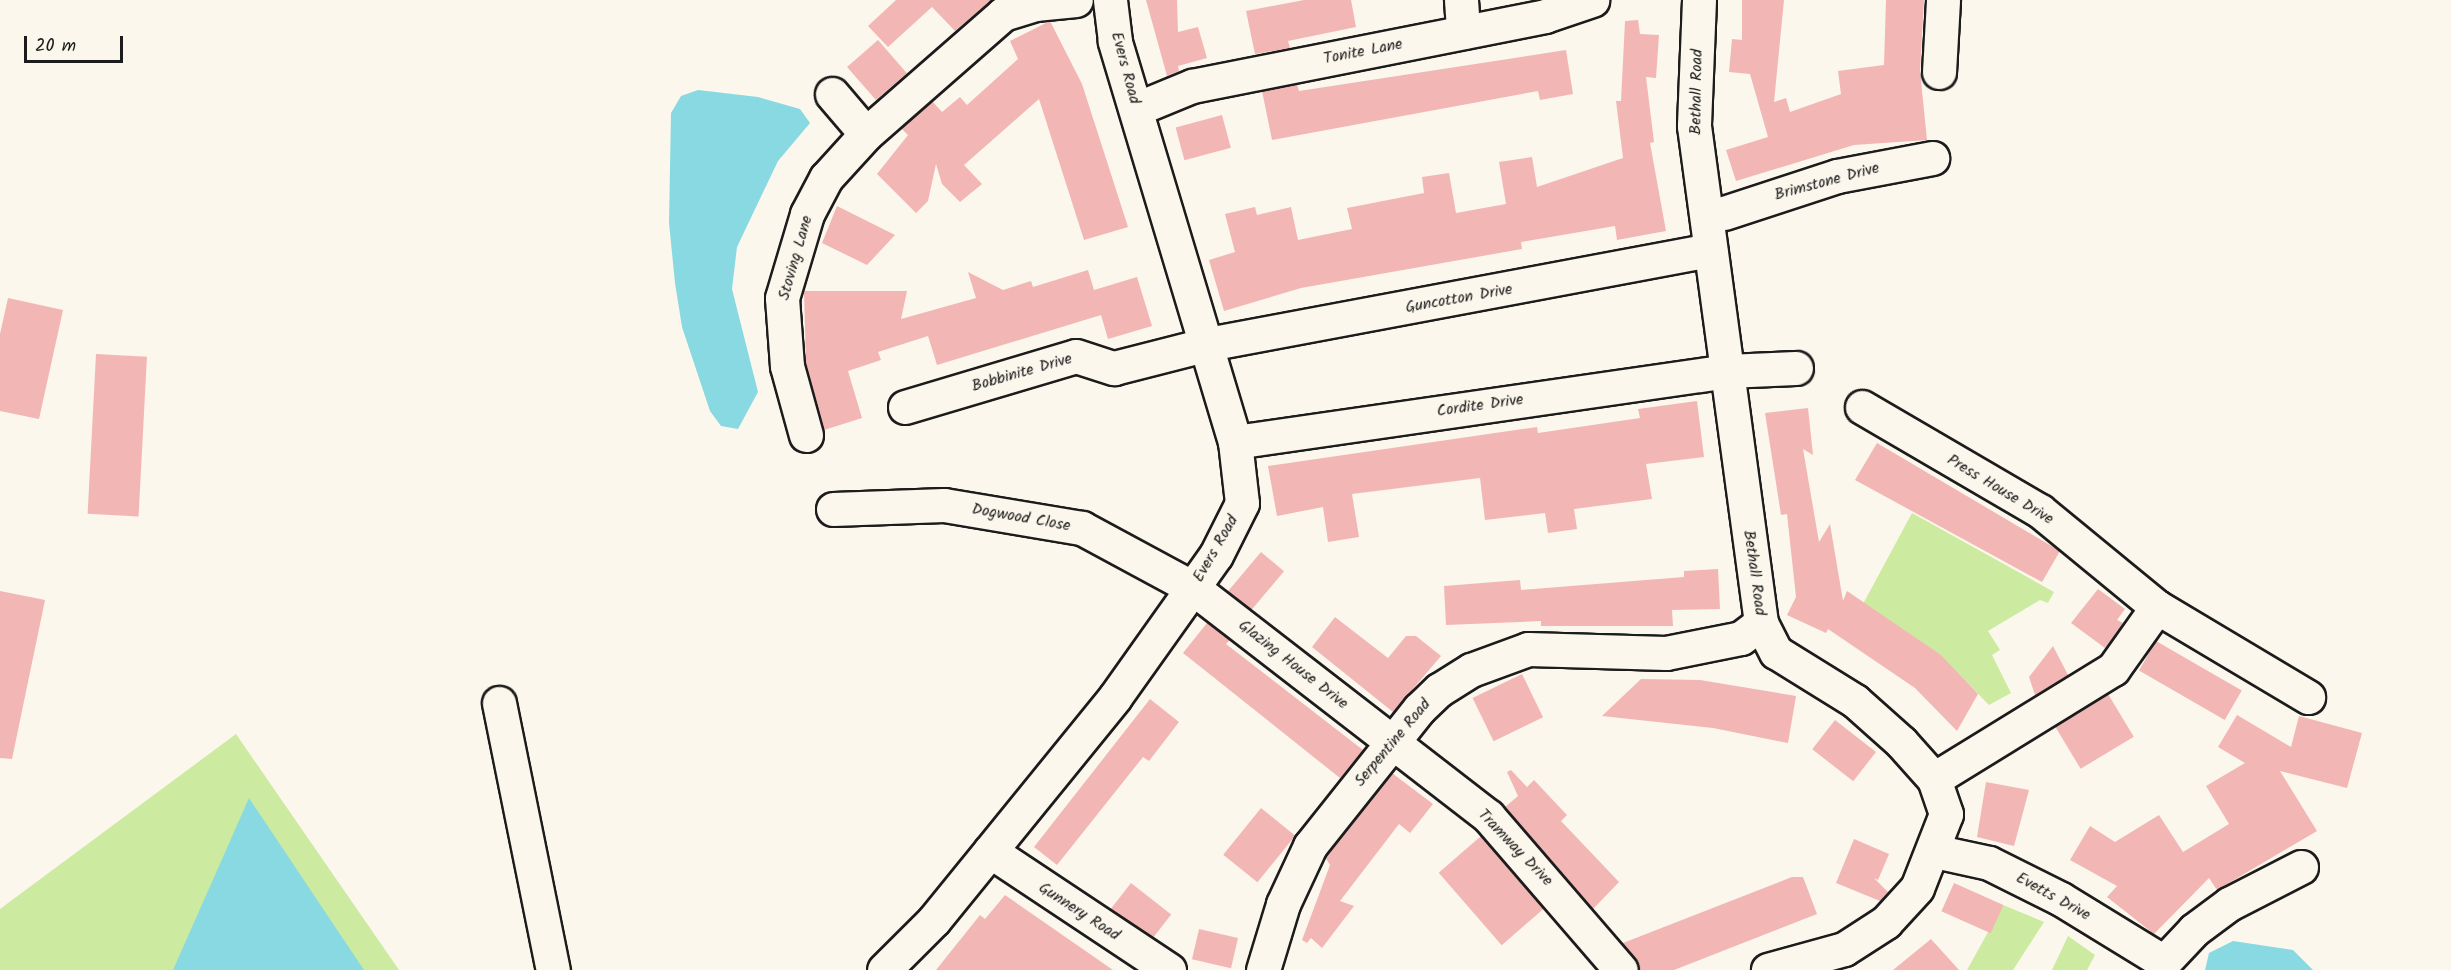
<!DOCTYPE html>
<html>
<head>
<meta charset="utf-8">
<style>
	body { margin:0 }
	#map { position:relative; width:2451px; height:970px; overflow:hidden; background:#fbf7ec; font-family:Kalam,sans-serif }
	div>[style] { position:absolute }
	.green>* { inset:0; background:#cdeaa1 }
	.water>* { inset:0; background:#88d9e1 }
	.building>* { inset:0; background:#f2b6b5; transform-origin:0 0 }
	.roads { filter:drop-shadow(2px 0 #1c1c1c) drop-shadow(-2px 0 #1c1c1c) drop-shadow(0 2px #1c1c1c) drop-shadow(0 -2px #1c1c1c) }
	.minor>* { height:33px; margin:-16.5px; padding:0 16.5px; transform-origin:16.5px; border-radius:16.5px; background:#fbf7ec }
	span { translate:-50% -50%; white-space:nowrap; text-align:center; line-height:1.15; -webkit-text-stroke:4.5px #fbf7ec; paint-order:stroke }
	.street-label { font-size:16px; color:#1c1c1c }
	.scale { position:absolute; left:24px; top:36px; width:99px; height:27px; box-sizing:border-box; border:3px solid #1c1c1c; border-top:0; padding-left:8px; font-size:18px; line-height:21px; white-space:nowrap; color:#1c1c1c; -webkit-text-stroke:4px #fbf7ec; paint-order:stroke }
</style>
</head>
<body>
<div id="map">
	<div class="green">
		<i style="clip-path:polygon(1912px 513px,2054px 592px,2048px 603px,2040px 600px,1988px 631px,2000px 650px,1992px 655px,2011px 693px,1989px 705px,1947px 662px,1863px 604px)"></i>
		<i style="clip-path:polygon(236px 734px,399px 970px,0 970px,0 909px)"></i>
		<i style="clip-path:polygon(2003px 905px,2044px 922px,2013px 970px,1967px 970px)"></i>
		<i style="clip-path:polygon(2068px 936px,2095px 955px,2087px 970px,2052px 970px)"></i>
	</div>
	<div class="water">
		<i style="clip-path:polygon(698px 90px,758px 97px,800px 109px,810px 123px,778px 161px,737px 247px,732px 289px,758px 392px,738px 429px,721px 426px,710px 411px,682px 327px,675px 283px,669px 223px,671px 113px,681px 96px)"></i>
		<i style="clip-path:polygon(249px 798px,364px 970px,173px 970px)"></i>
		<i style="clip-path:polygon(2233px 941px,2293px 950px,2313px 970px,2205px 970px,2209px 953px)"></i>
	</div>
	<div class="building">
		<i style="clip-path:polygon(896px 0,991px 0,955px 31px,932px 7px,888px 47px,868px 26px)"></i>
		<i style="clip-path:polygon(1146px 0,1177px 0,1178px 32px,1198px 27px,1207px 58px,1178px 66px,1179px 71px,1167px 76px)"></i>
		<i style="clip-path:polygon(1304px 0,1351px 0,1356px 27px,1288px 41px,1290px 48px,1255px 54px,1246px 11px)"></i>
		<i style="clip-path:polygon(1742px 0,1784px 0,1774px 102px,1786px 98px,1790px 112px,1841px 94px,1838px 71px,1884px 65px,1886px 0,1924px 0,1920px 71px,1927px 140px,1854px 145px,1736px 181px,1726px 150px,1768px 137px,1750px 74px,1729px 72px,1732px 39px,1742px 40px)"></i>
		<i style="clip-path:polygon(1638px 20px,1640px 34px,1659px 35px,1656px 78px,1646px 77px,1654px 142px,1650px 143px,1666px 231px,1617px 240px,1615px 226px,1521px 242px,1522px 249px,1301px 288px,1224px 311px,1209px 260px,1235px 252px,1225px 214px,1255px 207px,1257px 215px,1291px 207px,1298px 240px,1352px 229px,1347px 208px,1424px 193px,1422px 177px,1449px 173px,1456px 213px,1506px 204px,1499px 162px,1532px 157px,1537px 187px,1623px 158px,1616px 101px,1621px 101px,1625px 21px)"></i>
		<i style="clip-path:polygon(1050px 21px,1082px 84px,1128px 227px,1084px 240px,1039px 99px,964px 165px,982px 184px,960px 202px,942px 184px,936px 164px,928px 201px,916px 213px,877px 174px,908px 135px,901px 128px,932px 101px,942px 112px,960px 97px,967px 105px,1018px 59px,1010px 41px)"></i>
		<i style="left:878px;top:40px;width:44px;height:41px;rotate:49deg"></i>
		<i style="clip-path:polygon(1566px 50px,1573px 94px,1540px 100px,1538px 91px,1272px 140px,1262px 91px,1297px 84px,1299px 91px)"></i>
		<i style="left:1222px;top:115px;width:34px;height:48px;rotate:75deg"></i>
		<i style="clip-path:polygon(837px 206px,895px 235px,867px 265px,822px 243px)"></i>
		<i style="clip-path:polygon(1088px 270px,1094px 290px,1137px 277px,1152px 326px,1108px 339px,1101px 315px,937px 365px,928px 336px,878px 352px,881px 360px,848px 371px,862px 418px,824px 430px,806px 363px,804px 291px,907px 291px,901px 319px,976px 298px,968px 272px,1003px 290px,1031px 281px,1033px 287px)"></i>
		<i style="clip-path:polygon(8px 298px,63px 310px,39px 419px,0 411px,0 334px)"></i>
		<i style="left:96px;top:354px;width:51px;height:160px;rotate:3deg"></i>
		<i style="clip-path:polygon(1697px 401px,1704px 457px,1646px 464px,1652px 499px,1574px 509px,1577px 529px,1548px 533px,1545px 513px,1485px 520px,1480px 478px,1352px 494px,1359px 537px,1328px 542px,1323px 507px,1277px 516px,1268px 466px,1537px 427px,1538px 433px,1640px 418px,1638px 409px)"></i>
		<i style="clip-path:polygon(1808px 408px,1813px 455px,1803px 449px,1819px 542px,1830px 524px,1843px 601px,1847px 591px,1941px 655px,1978px 694px,1957px 731px,1915px 688px,1828px 629px,1826px 633px,1787px 615px,1796px 597px,1787px 514px,1781px 515px,1765px 413px)"></i>
		<i style="clip-path:polygon(1877px 443px,2060px 551px,2042px 582px,1855px 480px)"></i>
		<i style="left:1261px;top:552px;width:30px;height:52px;rotate:40deg"></i>
		<i style="clip-path:polygon(1718px 569px,1720px 609px,1672px 610px,1673px 626px,1541px 626px,1541px 621px,1446px 625px,1444px 586px,1520px 580px,1521px 590px,1684px 577px,1684px 571px)"></i>
		<i style="clip-path:polygon(2098px 589px,2125px 609px,2117px 620px,2123px 623px,2105px 648px,2071px 623px)"></i>
		<i style="clip-path:polygon(0 591px,45px 600px,12px 759px,0 758px)"></i>
		<i style="clip-path:polygon(1335px 617px,1388px 658px,1406px 636px,1416px 636px,1441px 656px,1393px 712px,1312px 647px)"></i>
		<i style="clip-path:polygon(1207px 623px,1230px 640px,1226px 644px,1363px 750px,1340px 778px,1183px 653px)"></i>
		<i style="left:2156px;top:641px;width:99px;height:34px;rotate:30deg"></i>
		<i style="clip-path:polygon(2053px 646px,2068px 675px,2035px 695px,2029px 677px)"></i>
		<i style="left:1522px;top:674px;width:48px;height:55px;rotate:64deg"></i>
		<i style="clip-path:polygon(1641px 679px,1700px 680px,1796px 696px,1788px 743px,1713px 728px,1602px 716px)"></i>
		<i style="left:2108px;top:694px;width:50px;height:62px;rotate:59deg"></i>
		<i style="clip-path:polygon(1150px 699px,1179px 722px,1149px 761px,1143px 757px,1057px 865px,1034px 847px)"></i>
		<i style="clip-path:polygon(2237px 715px,2291px 747px,2299px 716px,2362px 733px,2347px 788px,2280px 771px,2317px 831px,2217px 890px,2209px 878px,2154px 934px,2107px 897px,2117px 886px,2070px 860px,2090px 826px,2115px 842px,2159px 815px,2183px 852px,2229px 824px,2206px 786px,2245px 763px,2218px 747px)"></i>
		<i style="left:1835px;top:720px;width:52px;height:37px;rotate:38deg"></i>
		<i style="clip-path:polygon(1511px 770px,1527px 787px,1534px 780px,1550px 797px,1567px 815px,1561px 821px,1619px 882px,1593px 909px,1505px 807px,1518px 796px,1507px 772px)"></i>
		<i style="clip-path:polygon(1392px 773px,1433px 804px,1410px 833px,1399px 824px,1340px 901px,1354px 906px,1322px 948px,1311px 938px,1307px 943px,1302px 940px,1330px 865px,1325px 857px)"></i>
		<i style="clip-path:polygon(1986px 782px,2029px 790px,2014px 846px,1977px 837px)"></i>
		<i style="left:1261px;top:808px;width:44px;height:60px;rotate:39deg"></i>
		<i style="left:1481px;top:836px;width:96px;height:56px;rotate:49deg"></i>
		<i style="clip-path:polygon(1854px 839px,1889px 854px,1878px 880px,1874px 878px,1888px 892px,1880px 901px,1836px 883px)"></i>
		<i style="clip-path:polygon(1792px 877px,1803px 877px,1817px 914px,1674px 970px,1639px 970px,1623px 943px)"></i>
		<i style="left:1131px;top:883px;width:51px;height:33px;rotate:38deg"></i>
		<i style="left:1954px;top:883px;width:54px;height:31px;rotate:24deg"></i>
		<i style="clip-path:polygon(1005px 895px,1113px 970px,936px 970px,980px 915px,985px 919px)"></i>
		<i style="left:1199px;top:929px;width:40px;height:31px;rotate:13deg"></i>
		<i style="clip-path:polygon(1931px 939px,1959px 970px,1893px 970px)"></i>
	</div>
	<div class="roads">
		<div class="minor">
			<i style="left:1461px;top:0;width:32px;rotate:86deg"></i>
			<i style="left:1699px;top:0;width:126px;rotate:92.3deg"></i>
			<i style="left:1694px;top:126px;width:501px;rotate:82.32deg"></i>
			<i style="left:1761px;top:623px;width:33px;rotate:63deg"></i>
			<i style="left:1776px;top:652px;width:93px;rotate:31.8deg"></i>
			<i style="left:1855px;top:701px;width:62px;rotate:41.7deg"></i>
			<i style="left:1901px;top:742px;width:50px;rotate:48.3deg"></i>
			<i style="left:1934px;top:779px;width:37px;rotate:71deg"></i>
			<i style="left:1946px;top:814px;width:79px;rotate:111.4deg"></i>
			<i style="left:1917px;top:888px;width:46px;rotate:132.4deg"></i>
			<i style="left:1886px;top:922px;width:50px;rotate:147.3deg"></i>
			<i style="left:1844px;top:949px;width:79px;rotate:164.6deg"></i>
			<i style="left:1939px;top:72px;width:72px;rotate:-86.8deg"></i>
			<i style="left:832px;top:94px;width:52px;rotate:49.6deg"></i>
			<i style="left:1136px;top:109px;width:61px;rotate:-22.3deg"></i>
			<i style="left:1192px;top:86px;width:360px;rotate:-11.2deg"></i>
			<i style="left:1545px;top:16px;width:50px;rotate:-18.8deg"></i>
			<i style="left:1724px;top:213px;width:119px;rotate:-18.1deg"></i>
			<i style="left:1837px;top:176px;width:97px;rotate:-10.7deg"></i>
			<i style="left:905px;top:407px;width:178px;rotate:-16.6deg"></i>
			<i style="left:1076px;top:356px;width:40px;rotate:18deg"></i>
			<i style="left:1114px;top:368px;width:97px;rotate:-14.3deg"></i>
			<i style="left:1208px;top:344px;width:511px;rotate:-10.61deg"></i>
			<i style="left:1862px;top:407px;width:206px;rotate:30.3deg"></i>
			<i style="left:2040px;top:511px;width:151px;rotate:39.4deg"></i>
			<i style="left:806px;top:435px;width:72px;rotate:-105.4deg"></i>
			<i style="left:787px;top:366px;width:68px;rotate:-94.2deg"></i>
			<i style="left:782px;top:298px;width:88px;rotate:-73.4deg"></i>
			<i style="left:807px;top:214px;width:41px;rotate:-62.2deg"></i>
			<i style="left:826px;top:178px;width:59px;rotate:-47.7deg"></i>
			<i style="left:866px;top:134px;width:182px;rotate:-41.2deg"></i>
			<i style="left:1003px;top:14px;width:34px;rotate:-17deg"></i>
			<i style="left:1035px;top:4px;width:41px;rotate:-5.6deg"></i>
			<i style="left:1235px;top:442px;width:496px;rotate:-8.2deg"></i>
			<i style="left:1726px;top:371px;width:70px;rotate:-2.5deg"></i>
			<i style="left:833px;top:509px;width:111px;rotate:-2.1deg"></i>
			<i style="left:944px;top:505px;width:140px;rotate:9.5deg"></i>
			<i style="left:1082px;top:528px;width:126px;rotate:28.4deg"></i>
			<i style="left:1193px;top:588px;width:373px;rotate:37.7deg"></i>
			<i style="left:1488px;top:816px;width:203px;rotate:49.2deg"></i>
			<i style="left:499px;top:703px;width:272px;rotate:78.6deg"></i>
			<i style="left:1934px;top:779px;width:210px;rotate:-31.6deg"></i>
			<i style="left:2113px;top:669px;width:76px;rotate:-54.6deg"></i>
			<i style="left:2157px;top:607px;width:176px;rotate:30.8deg"></i>
			<i style="left:990px;top:851px;width:215px;rotate:33.6deg"></i>
			<i style="left:1934px;top:851px;width:56px;rotate:12.3deg"></i>
			<i style="left:1989px;top:863px;width:80px;rotate:26.6deg"></i>
			<i style="left:2061px;top:899px;width:121px;rotate:31.5deg"></i>
			<i style="left:2164px;top:962px;width:44px;rotate:-46.8deg"></i>
			<i style="left:2194px;top:930px;width:44px;rotate:-36.6deg"></i>
			<i style="left:2229px;top:904px;width:81px;rotate:-27.2deg"></i>
			<i style="left:884px;top:970px;width:71px;rotate:-45deg"></i>
			<i style="left:934px;top:920px;width:287px;rotate:-50.9deg"></i>
			<i style="left:1115px;top:697px;width:174px;rotate:-54.6deg"></i>
			<i style="left:1216px;top:555px;width:58px;rotate:-63.4deg"></i>
			<i style="left:1242px;top:503px;width:61px;rotate:-96.5deg"></i>
			<i style="left:1235px;top:442px;width:419px;rotate:-106.7deg"></i>
			<i style="left:1115px;top:41px;width:41px;rotate:-97deg"></i>
			<i style="left:1263px;top:970px;width:69px;rotate:-73.1deg"></i>
			<i style="left:1283px;top:904px;width:64px;rotate:-65deg"></i>
			<i style="left:1310px;top:846px;width:175px;rotate:-51.5deg"></i>
			<i style="left:1419px;top:709px;width:28px;rotate:-44deg"></i>
			<i style="left:1439px;top:690px;width:38px;rotate:-32deg"></i>
			<i style="left:1471px;top:670px;width:61px;rotate:-20.2deg"></i>
			<i style="left:1528px;top:649px;width:138px;rotate:1.7deg"></i>
			<i style="left:1666px;top:653px;width:76px;rotate:-11.3deg"></i>
			<i style="left:1741px;top:638px;width:25px;rotate:-37deg"></i>
		</div>
	</div>
	<div class="street-label">
		<span style="left:1363px;top:52px;rotate:-11deg">Tonite Lane</span>
		<span style="left:1125px;top:68px;rotate:75deg">Evers Road</span>
		<span style="left:1697px;top:92px;rotate:-89deg">Bethall Road</span>
		<span style="left:1827px;top:182px;rotate:-15deg">Brimstone Drive</span>
		<span style="left:796px;top:258px;rotate:-74deg">Stoving Lane</span>
		<span style="left:1459px;top:299px;rotate:-10deg">Guncotton Drive</span>
		<span style="left:1022px;top:373px;rotate:-16deg">Bobbinite Drive</span>
		<span style="left:1480px;top:406px;rotate:-8deg">Cordite Drive</span>
		<span style="left:2000px;top:490px;rotate:31deg">Press House Drive</span>
		<span style="left:1021px;top:518px;rotate:10deg">Dogwood Close</span>
		<span style="left:1216px;top:549px;rotate:-60deg">Evers Road</span>
		<span style="left:1754px;top:573px;rotate:82deg">Bethall Road</span>
		<span style="left:1293px;top:665px;rotate:38deg">Glazing House Drive</span>
		<span style="left:1393px;top:743px;rotate:-50deg">Serpentine Road</span>
		<span style="left:1515px;top:848px;rotate:46deg">Tramway Drive</span>
		<span style="left:2053px;top:897px;rotate:29deg">Evetts Drive</span>
		<span style="left:1079px;top:912px;rotate:33deg">Gunnery Road</span>
	</div>
	<div class="scale">20 m</div>
</div>
</body>
</html>
